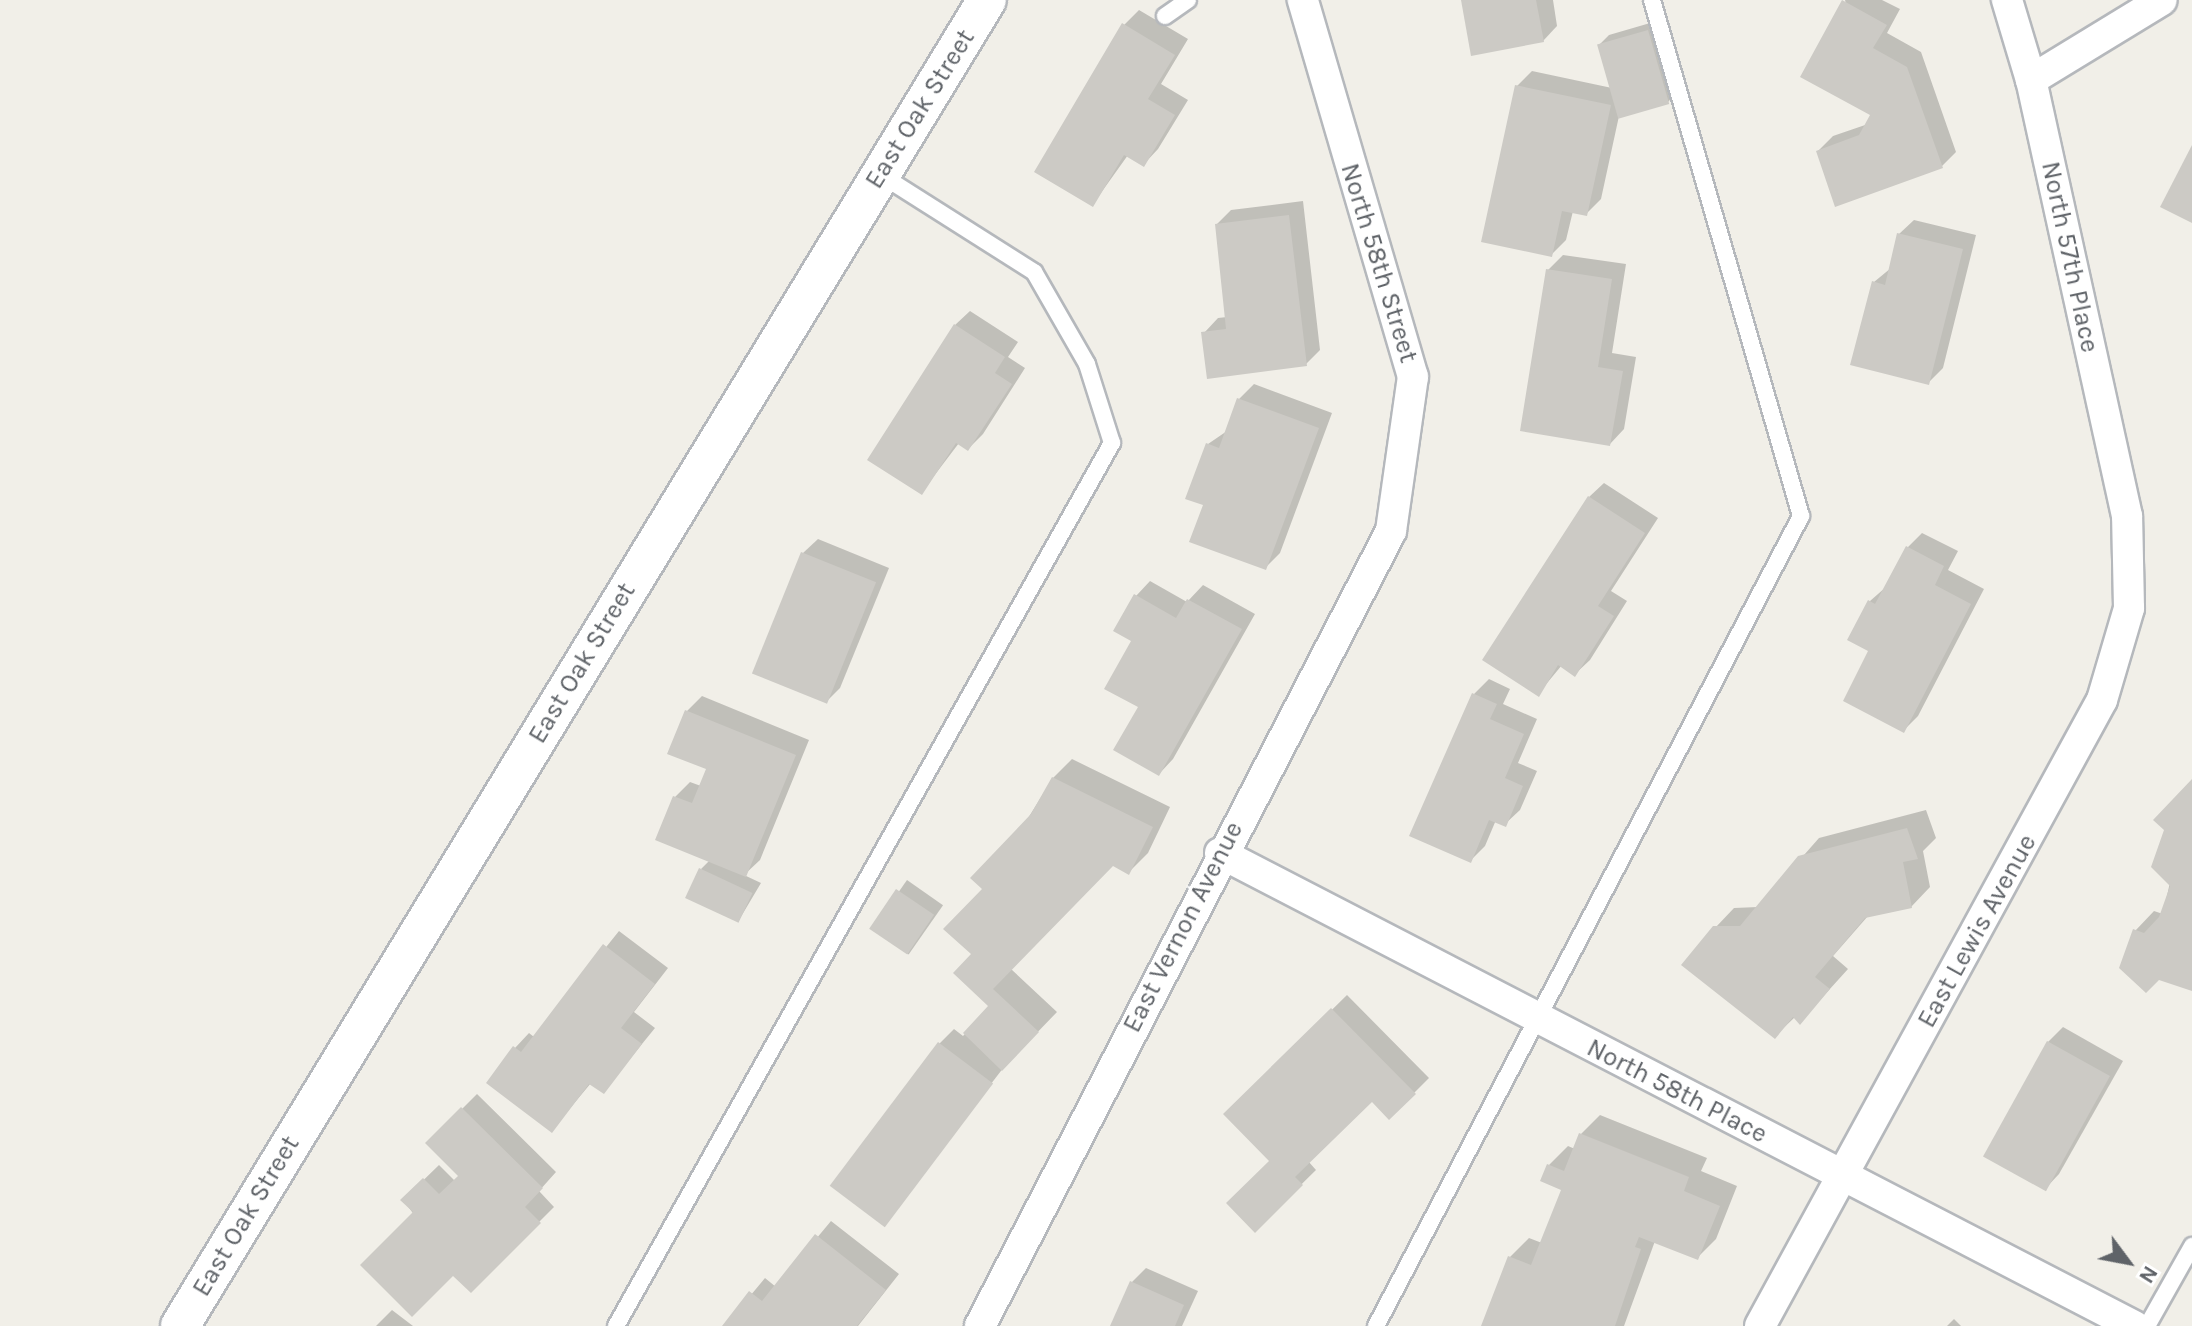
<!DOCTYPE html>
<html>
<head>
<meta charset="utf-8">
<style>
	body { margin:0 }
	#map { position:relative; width:2192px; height:1326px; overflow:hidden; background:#f1efe8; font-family:Karla,sans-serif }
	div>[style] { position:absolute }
	.shadow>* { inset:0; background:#0003; transform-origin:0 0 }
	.building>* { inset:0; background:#cccac5; transform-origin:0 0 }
	.roads { filter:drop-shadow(2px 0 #b5b8bc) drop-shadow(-2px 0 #b5b8bc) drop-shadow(0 2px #b5b8bc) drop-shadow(0 -2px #b5b8bc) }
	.service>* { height:16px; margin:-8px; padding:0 8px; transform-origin:8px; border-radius:8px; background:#fff }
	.minor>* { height:30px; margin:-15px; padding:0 15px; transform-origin:15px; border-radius:15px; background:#fff }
	.tertiary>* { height:38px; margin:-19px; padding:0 19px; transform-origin:19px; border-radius:19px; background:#fff }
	span { translate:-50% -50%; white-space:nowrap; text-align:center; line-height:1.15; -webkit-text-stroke:6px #fff; paint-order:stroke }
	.street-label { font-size:26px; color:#5f6368 }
	.north { position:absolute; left:2088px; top:1222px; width:80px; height:80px; -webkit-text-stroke:6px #fff; paint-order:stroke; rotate:122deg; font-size:22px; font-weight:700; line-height:32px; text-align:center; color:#5f6368 }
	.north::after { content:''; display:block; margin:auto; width:28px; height:36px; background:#5f6368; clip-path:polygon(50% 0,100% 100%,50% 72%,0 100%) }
</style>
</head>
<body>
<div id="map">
	<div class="shadow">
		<i style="clip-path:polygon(1463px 0,1553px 0,1557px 26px,1543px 41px)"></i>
		<i style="clip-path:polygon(1845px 0,1882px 0,1900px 9px,1887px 33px,1921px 52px,1956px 152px,1942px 166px,1818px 151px,1833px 136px,1868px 124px,1873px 115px)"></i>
		<i style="clip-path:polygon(1139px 10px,1188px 39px,1161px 84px,1188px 100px,1158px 149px,1144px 164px,1128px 155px,1093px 204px,1124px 25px)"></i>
		<i style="clip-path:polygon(1657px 21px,1677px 92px,1668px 102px,1619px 116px,1601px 199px,1586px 214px,1573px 211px,1566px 240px,1552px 254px,1517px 86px,1532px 71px,1612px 88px,1600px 44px,1609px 35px)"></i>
		<i style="clip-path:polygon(1303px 201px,1320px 350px,1306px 364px,1204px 333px,1218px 318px,1227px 317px,1217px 224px,1231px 210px)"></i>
		<i style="clip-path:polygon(1914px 220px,1976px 235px,1943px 368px,1928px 383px,1874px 282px,1891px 268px,1899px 234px)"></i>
		<i style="clip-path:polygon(1563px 255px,1626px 264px,1612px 353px,1636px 357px,1624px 429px,1610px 444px,1548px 270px)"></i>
		<i style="clip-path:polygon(970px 311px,1018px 342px,1008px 357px,1025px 368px,983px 434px,968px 449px,959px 443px,921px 493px,955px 325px)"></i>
		<i style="clip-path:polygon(1254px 384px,1332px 413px,1280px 553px,1265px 568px,1205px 504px,1208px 444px,1227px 431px,1239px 399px)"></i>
		<i style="clip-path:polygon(1604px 483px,1658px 518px,1611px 591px,1627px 601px,1590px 660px,1575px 674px,1562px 665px,1538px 694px,1589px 497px)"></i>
		<i style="clip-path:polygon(1922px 533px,1958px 551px,1948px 570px,1984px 589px,1918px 716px,1904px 730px,1871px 650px,1850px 639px,1870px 601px,1886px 587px,1907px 548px)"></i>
		<i style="clip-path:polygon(818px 539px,889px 568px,840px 688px,826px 702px,803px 553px)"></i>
		<i style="clip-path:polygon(1150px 581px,1187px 602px,1203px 585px,1255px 614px,1173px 759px,1159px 774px,1140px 706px,1134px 641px,1136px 596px)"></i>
		<i style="clip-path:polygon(1489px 679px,1510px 689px,1503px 704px,1537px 719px,1518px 763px,1537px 771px,1520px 810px,1505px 824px,1496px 820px,1485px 846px,1470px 861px,1412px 835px,1474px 694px)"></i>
		<i style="clip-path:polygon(702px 696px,809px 740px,760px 860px,744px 875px,761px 883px,739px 920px,701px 869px,710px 860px,675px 797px,690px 782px,701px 786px,708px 768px,670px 753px,687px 711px)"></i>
		<i style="clip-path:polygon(1072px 759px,1170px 807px,1148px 853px,1129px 872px,1113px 864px,1011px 969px,1057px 1012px,1004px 1067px,883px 1224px,939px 1044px,954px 1029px,963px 1036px,991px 1006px,973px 954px,984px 889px,1053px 778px)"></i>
		<i style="clip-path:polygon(2192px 782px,2192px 989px,2135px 931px,2154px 911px,2163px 914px)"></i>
		<i style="clip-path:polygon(1926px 810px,1936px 838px,1923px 851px,1930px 887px,1911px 907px,1868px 916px,1833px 956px,1848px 969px,1800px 1022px,1795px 1017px,1775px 1036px,1715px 928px,1734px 908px,1758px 907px,1819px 838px)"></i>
		<i style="left:907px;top:880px;width:44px;height:60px;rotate:35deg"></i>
		<i style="clip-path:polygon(619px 931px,668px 968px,634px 1012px,655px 1028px,603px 1092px,591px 1083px,552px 1130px,515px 1048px,529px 1033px,534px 1037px)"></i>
		<i style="clip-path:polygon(1347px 995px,1429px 1078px,1390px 1117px,1372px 1099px,1308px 1161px,1316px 1170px,1255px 1230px,1271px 1161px,1226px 1114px)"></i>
		<i style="clip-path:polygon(2063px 1027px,2123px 1061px,2059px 1174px,2045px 1189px,2048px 1042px)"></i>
		<i style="clip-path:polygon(477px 1094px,556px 1172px,539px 1191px,554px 1207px,471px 1290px,403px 1200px,439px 1165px,455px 1181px,460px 1176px,428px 1143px)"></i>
		<i style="clip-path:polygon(1600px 1115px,1707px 1158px,1701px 1171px,1737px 1186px,1716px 1239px,1697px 1258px,1655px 1241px,1624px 1326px,1483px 1326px,1510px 1257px,1529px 1238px,1542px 1243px,1564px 1189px,1549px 1165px,1568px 1146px,1575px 1149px,1581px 1134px)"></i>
		<i style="clip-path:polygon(831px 1221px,899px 1274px,858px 1326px,725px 1326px,765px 1278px,776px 1287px)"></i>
		<i style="clip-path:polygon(1146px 1268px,1198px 1291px,1182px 1326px,1112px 1326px,1132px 1282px)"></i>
		<i style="clip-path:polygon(392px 1310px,413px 1326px,376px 1326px)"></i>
		<i style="clip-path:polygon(1954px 1319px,1961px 1326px,1947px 1326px)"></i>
	</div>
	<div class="building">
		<i style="clip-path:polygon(1461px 0,1536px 0,1544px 42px,1471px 56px)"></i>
		<i style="clip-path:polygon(1842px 0,1887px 25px,1873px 48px,1907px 67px,1943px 168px,1835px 207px,1816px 151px,1859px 135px,1870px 115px,1800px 77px)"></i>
		<i style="clip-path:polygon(1122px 23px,1175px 55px,1148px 99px,1175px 115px,1144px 167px,1124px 155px,1093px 207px,1034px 172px)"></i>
		<i style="left:1648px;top:30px;width:77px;height:53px;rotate:74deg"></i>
		<i style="clip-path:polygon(1515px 85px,1611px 105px,1587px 216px,1562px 211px,1552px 257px,1481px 242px)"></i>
		<i style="clip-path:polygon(2192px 145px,2192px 223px,2160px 207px)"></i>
		<i style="clip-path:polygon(1289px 215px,1307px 366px,1207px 379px,1201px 332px,1226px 329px,1215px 224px)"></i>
		<i style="clip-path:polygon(1897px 233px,1963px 249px,1929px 385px,1850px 365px,1872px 281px,1885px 285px)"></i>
		<i style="clip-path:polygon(1546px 269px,1612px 279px,1598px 367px,1623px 371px,1610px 446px,1520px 431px)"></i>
		<i style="clip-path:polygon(954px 324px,1005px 357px,995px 373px,1012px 384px,968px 451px,956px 443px,922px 495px,867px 460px)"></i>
		<i style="clip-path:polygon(1237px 398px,1319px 428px,1266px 570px,1189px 542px,1203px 505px,1185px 499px,1206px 443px,1219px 448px)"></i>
		<i style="clip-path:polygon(1588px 496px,1645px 533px,1598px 606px,1614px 616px,1575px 677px,1558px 665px,1539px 697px,1482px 660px)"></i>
		<i style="clip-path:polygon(1906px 546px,1944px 566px,1935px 585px,1971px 604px,1904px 733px,1843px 701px,1868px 651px,1847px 640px,1868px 600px,1875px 604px)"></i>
		<i style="left:801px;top:552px;width:81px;height:131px;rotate:22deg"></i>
		<i style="clip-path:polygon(1134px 594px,1176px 618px,1187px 599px,1242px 629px,1159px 776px,1113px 750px,1138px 707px,1104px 689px,1131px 641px,1113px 631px)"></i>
		<i style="clip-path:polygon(1472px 693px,1497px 704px,1490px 719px,1524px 734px,1505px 778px,1523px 786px,1506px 827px,1489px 820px,1471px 863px,1409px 836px)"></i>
		<i style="clip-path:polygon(685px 710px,796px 755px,746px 877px,655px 840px,673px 796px,692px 803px,706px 769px,667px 754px)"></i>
		<i style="clip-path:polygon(1052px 777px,1153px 827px,1129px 875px,1113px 866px,993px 989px,1039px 1032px,1002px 1071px,963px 1033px,988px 1006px,953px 973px,971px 954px,943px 929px,982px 889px,970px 878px,1031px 814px)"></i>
		<i style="clip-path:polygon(2192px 779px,2192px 991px,2159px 980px,2146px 993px,2119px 968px,2133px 929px,2144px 933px,2159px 917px,2170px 886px,2151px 867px,2164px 830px,2153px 820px)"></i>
		<i style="clip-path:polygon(1907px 828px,1918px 859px,1903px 862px,1912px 908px,1865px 918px,1815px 977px,1830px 989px,1800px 1025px,1793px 1017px,1775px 1039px,1681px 965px,1713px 926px,1740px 926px,1798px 856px)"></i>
		<i style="left:699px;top:868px;width:59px;height:33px;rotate:25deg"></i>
		<i style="left:896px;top:889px;width:46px;height:48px;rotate:34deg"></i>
		<i style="clip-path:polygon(603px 944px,655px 984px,621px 1028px,642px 1044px,604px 1094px,589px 1084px,552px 1133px,486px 1083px,513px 1046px,521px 1052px)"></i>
		<i style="clip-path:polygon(1331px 1008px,1416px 1094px,1389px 1120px,1372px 1102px,1295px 1177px,1303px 1185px,1255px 1233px,1226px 1203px,1269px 1161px,1223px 1114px)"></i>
		<i style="left:2047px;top:1041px;width:72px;height:132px;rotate:29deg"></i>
		<i style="left:938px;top:1042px;width:69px;height:180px;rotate:37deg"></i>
		<i style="clip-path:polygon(461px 1107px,543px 1188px,525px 1207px,541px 1223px,471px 1293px,453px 1276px,412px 1317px,360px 1265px,413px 1212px,400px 1200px,423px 1178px,439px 1194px,458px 1176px,425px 1143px)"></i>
		<i style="clip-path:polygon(1579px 1133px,1689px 1177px,1684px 1191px,1720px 1206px,1698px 1260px,1639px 1237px,1635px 1247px,1641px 1249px,1615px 1326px,1481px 1326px,1508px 1256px,1531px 1265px,1561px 1190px,1540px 1181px,1547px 1164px,1564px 1171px)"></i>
		<i style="clip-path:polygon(815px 1234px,886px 1290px,857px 1326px,722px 1326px,749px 1291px,762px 1301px)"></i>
		<i style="clip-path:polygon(1130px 1281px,1184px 1305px,1175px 1326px,1110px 1326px)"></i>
	</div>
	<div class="roads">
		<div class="service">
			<i style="left:1165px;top:16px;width:28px;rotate:-35deg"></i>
			<i style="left:616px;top:1326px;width:1013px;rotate:-60.68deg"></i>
			<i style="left:1112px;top:443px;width:83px;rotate:-107.6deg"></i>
			<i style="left:1087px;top:364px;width:106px;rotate:-119.9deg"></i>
			<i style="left:1034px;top:272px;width:181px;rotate:-147.6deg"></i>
			<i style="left:1376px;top:1326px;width:915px;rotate:-62.31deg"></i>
			<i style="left:1801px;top:516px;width:537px;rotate:-106.11deg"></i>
			<i style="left:2147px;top:1326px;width:92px;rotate:-60.6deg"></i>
		</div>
		<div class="minor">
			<i style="left:2031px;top:80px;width:153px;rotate:-31.4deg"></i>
			<i style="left:1220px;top:853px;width:1029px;rotate:27.36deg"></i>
			<i style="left:980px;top:1326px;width:895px;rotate:-62.66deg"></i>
			<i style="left:1391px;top:531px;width:156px;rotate:-81.9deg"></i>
			<i style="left:1413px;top:377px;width:393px;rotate:-106.3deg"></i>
			<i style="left:1760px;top:1326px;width:713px;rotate:-61.35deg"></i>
			<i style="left:2102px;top:700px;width:96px;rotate:-73.6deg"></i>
			<i style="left:2129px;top:608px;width:92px;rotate:-91.2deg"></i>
			<i style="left:2127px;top:516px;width:446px;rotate:-102.4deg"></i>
			<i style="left:2031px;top:80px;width:84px;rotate:-106.7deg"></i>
		</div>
		<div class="tertiary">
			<i style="left:180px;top:1326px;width:1552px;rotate:-58.68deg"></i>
		</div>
	</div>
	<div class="street-label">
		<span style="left:920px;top:109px;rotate:-58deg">East Oak Street</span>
		<span style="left:2070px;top:257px;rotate:78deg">North 57th Place</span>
		<span style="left:1379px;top:263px;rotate:73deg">North 58th Street</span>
		<span style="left:582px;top:663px;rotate:-59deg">East Oak Street</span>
		<span style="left:1183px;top:927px;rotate:-63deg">East Vernon Avenue</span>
		<span style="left:1977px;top:931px;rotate:-61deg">East Lewis Avenue</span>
		<span style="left:1677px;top:1091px;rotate:27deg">North 58th Place</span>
		<span style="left:246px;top:1216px;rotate:-59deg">East Oak Street</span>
	</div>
	<div class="north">N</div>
</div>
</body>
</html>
